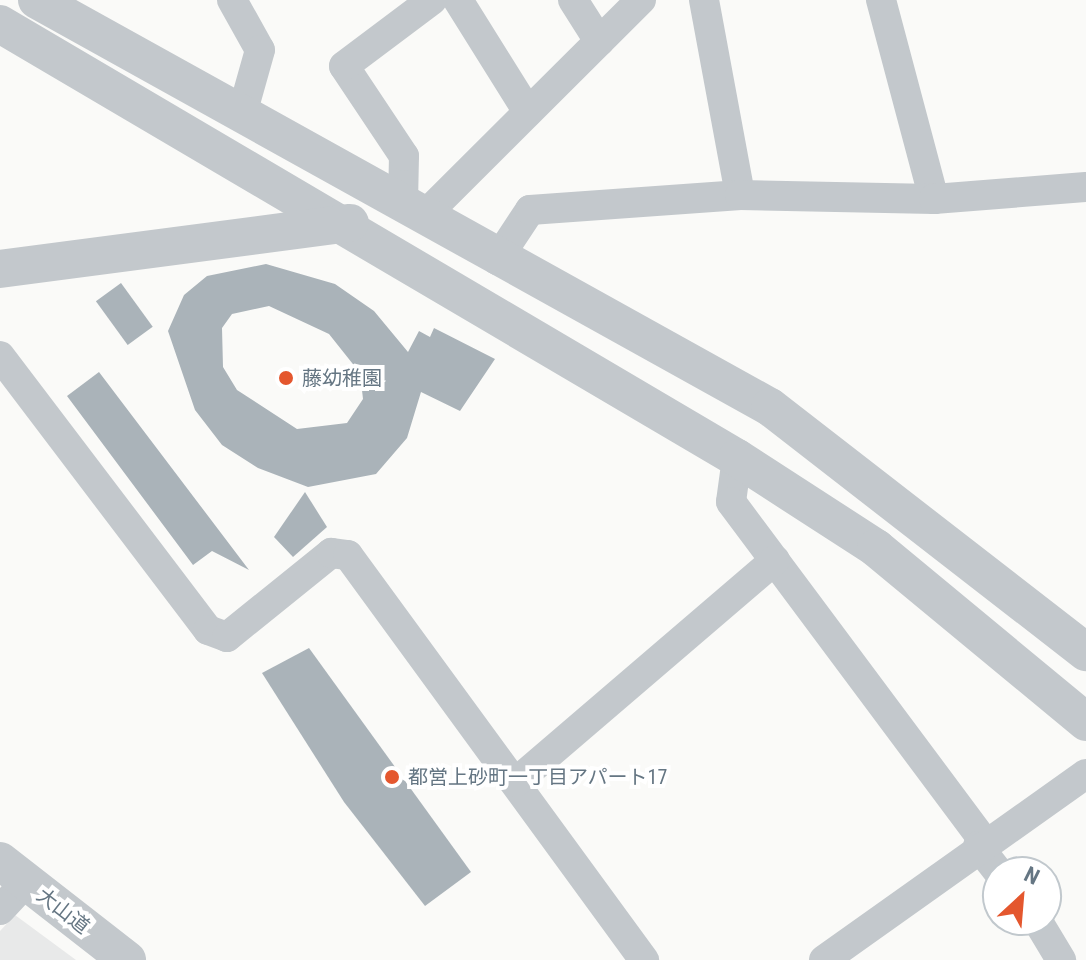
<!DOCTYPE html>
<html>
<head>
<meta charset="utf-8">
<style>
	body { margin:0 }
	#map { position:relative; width:1086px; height:960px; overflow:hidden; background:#fafaf8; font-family:"Roboto Condensed","Noto Sans JP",sans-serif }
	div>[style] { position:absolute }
	.built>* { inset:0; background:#e8e9e9 }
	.building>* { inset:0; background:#aab3b9; transform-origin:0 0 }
	.minor>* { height:30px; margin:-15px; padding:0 15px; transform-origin:15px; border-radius:15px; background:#c3c8cc }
	.tertiary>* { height:38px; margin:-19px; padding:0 19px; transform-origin:19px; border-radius:19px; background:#c3c8cc }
	.dots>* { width:22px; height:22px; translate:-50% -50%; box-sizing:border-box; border:4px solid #fff; border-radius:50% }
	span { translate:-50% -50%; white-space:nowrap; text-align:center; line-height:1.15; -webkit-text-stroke:8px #fff; paint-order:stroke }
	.poi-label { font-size:20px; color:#657683 }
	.left { translate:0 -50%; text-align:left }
	.street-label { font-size:20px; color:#657683 }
	.north { position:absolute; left:982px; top:856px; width:80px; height:80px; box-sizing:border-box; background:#fff; border:2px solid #c1c8cd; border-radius:50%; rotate:26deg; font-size:22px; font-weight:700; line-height:32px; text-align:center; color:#657683 }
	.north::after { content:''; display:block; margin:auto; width:28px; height:36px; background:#e4572e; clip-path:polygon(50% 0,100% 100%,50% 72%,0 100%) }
</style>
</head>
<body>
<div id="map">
	<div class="built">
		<i style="clip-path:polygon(15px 915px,76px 960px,0 960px,0 931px)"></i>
	</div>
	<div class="building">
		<i style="clip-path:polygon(evenodd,266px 264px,335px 284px,374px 311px,408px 352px,419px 331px,430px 337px,434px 328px,495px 359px,460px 411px,421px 392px,407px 438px,376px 474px,308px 487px,258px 468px,222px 445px,195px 410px,168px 331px,184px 295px,207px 276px,266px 264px,269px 306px,329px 334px,360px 373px,363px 399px,347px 423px,297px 429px,237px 390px,223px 367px,222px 328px,232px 314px,269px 306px)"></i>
		<i style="left:121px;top:283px;width:54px;height:31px;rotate:54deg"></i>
		<i style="clip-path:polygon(99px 372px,249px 570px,212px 551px,193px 565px,67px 396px)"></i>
		<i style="clip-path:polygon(305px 492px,327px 527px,293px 557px,274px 537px)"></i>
		<i style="clip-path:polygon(309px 648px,471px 872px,425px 906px,344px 802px,262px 673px)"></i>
	</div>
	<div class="minor">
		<i style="left:232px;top:0;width:57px;rotate:60.8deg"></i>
		<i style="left:260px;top:50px;width:66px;rotate:105.7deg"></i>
		<i style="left:458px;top:0;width:132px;rotate:58deg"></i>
		<i style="left:573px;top:0;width:49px;rotate:57.6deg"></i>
		<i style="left:704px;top:0;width:198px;rotate:79.5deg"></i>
		<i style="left:881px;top:0;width:206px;rotate:75.1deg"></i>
		<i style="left:403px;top:203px;width:47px;rotate:-88.8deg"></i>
		<i style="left:404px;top:156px;width:108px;rotate:-123.7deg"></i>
		<i style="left:344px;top:66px;width:110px;rotate:-36.9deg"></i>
		<i style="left:425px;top:215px;width:305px;rotate:-44.9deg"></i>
		<i style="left:497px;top:260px;width:60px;rotate:-56.6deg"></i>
		<i style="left:530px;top:210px;width:211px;rotate:-4.1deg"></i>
		<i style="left:740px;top:195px;width:194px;rotate:1.2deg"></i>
		<i style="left:934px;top:199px;width:152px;rotate:-4.5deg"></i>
		<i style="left:0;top:356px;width:344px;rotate:52.8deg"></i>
		<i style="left:208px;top:630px;width:20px;rotate:20deg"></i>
		<i style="left:227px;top:637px;width:134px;rotate:-38.9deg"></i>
		<i style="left:331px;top:553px;width:17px;rotate:7deg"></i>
		<i style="left:348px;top:555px;width:502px;rotate:53.84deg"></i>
		<i style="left:737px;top:458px;width:44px;rotate:97.8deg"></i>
		<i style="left:731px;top:502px;width:423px;rotate:53.3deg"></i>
		<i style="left:516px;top:782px;width:341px;rotate:-40.6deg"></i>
		<i style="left:978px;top:846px;width:33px;rotate:52deg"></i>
		<i style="left:0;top:910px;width:38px;rotate:-47deg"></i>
		<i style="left:1037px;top:920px;width:47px;rotate:59deg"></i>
		<i style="left:824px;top:960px;width:321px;rotate:-35.4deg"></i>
	</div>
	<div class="tertiary">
		<i style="left:37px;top:0;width:838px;rotate:29.04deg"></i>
		<i style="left:770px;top:407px;width:400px;rotate:37.8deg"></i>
		<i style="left:0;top:24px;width:855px;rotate:30.49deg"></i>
		<i style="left:737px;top:458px;width:166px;rotate:32.9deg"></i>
		<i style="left:876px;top:548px;width:273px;rotate:39.6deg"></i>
		<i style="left:0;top:269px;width:353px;rotate:-7.5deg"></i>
		<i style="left:0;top:861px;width:161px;rotate:37.9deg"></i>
	</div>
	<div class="dots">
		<i style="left:286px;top:378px;background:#e4572e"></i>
		<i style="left:392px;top:777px;background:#e4572e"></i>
	</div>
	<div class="poi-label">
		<span class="left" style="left:302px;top:378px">藤幼稚園</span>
		<span class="left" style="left:408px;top:777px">都営上砂町一丁目アパート17</span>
	</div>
	<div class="street-label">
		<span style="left:63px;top:911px;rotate:38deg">大山道</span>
	</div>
	<div class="north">N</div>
</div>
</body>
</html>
